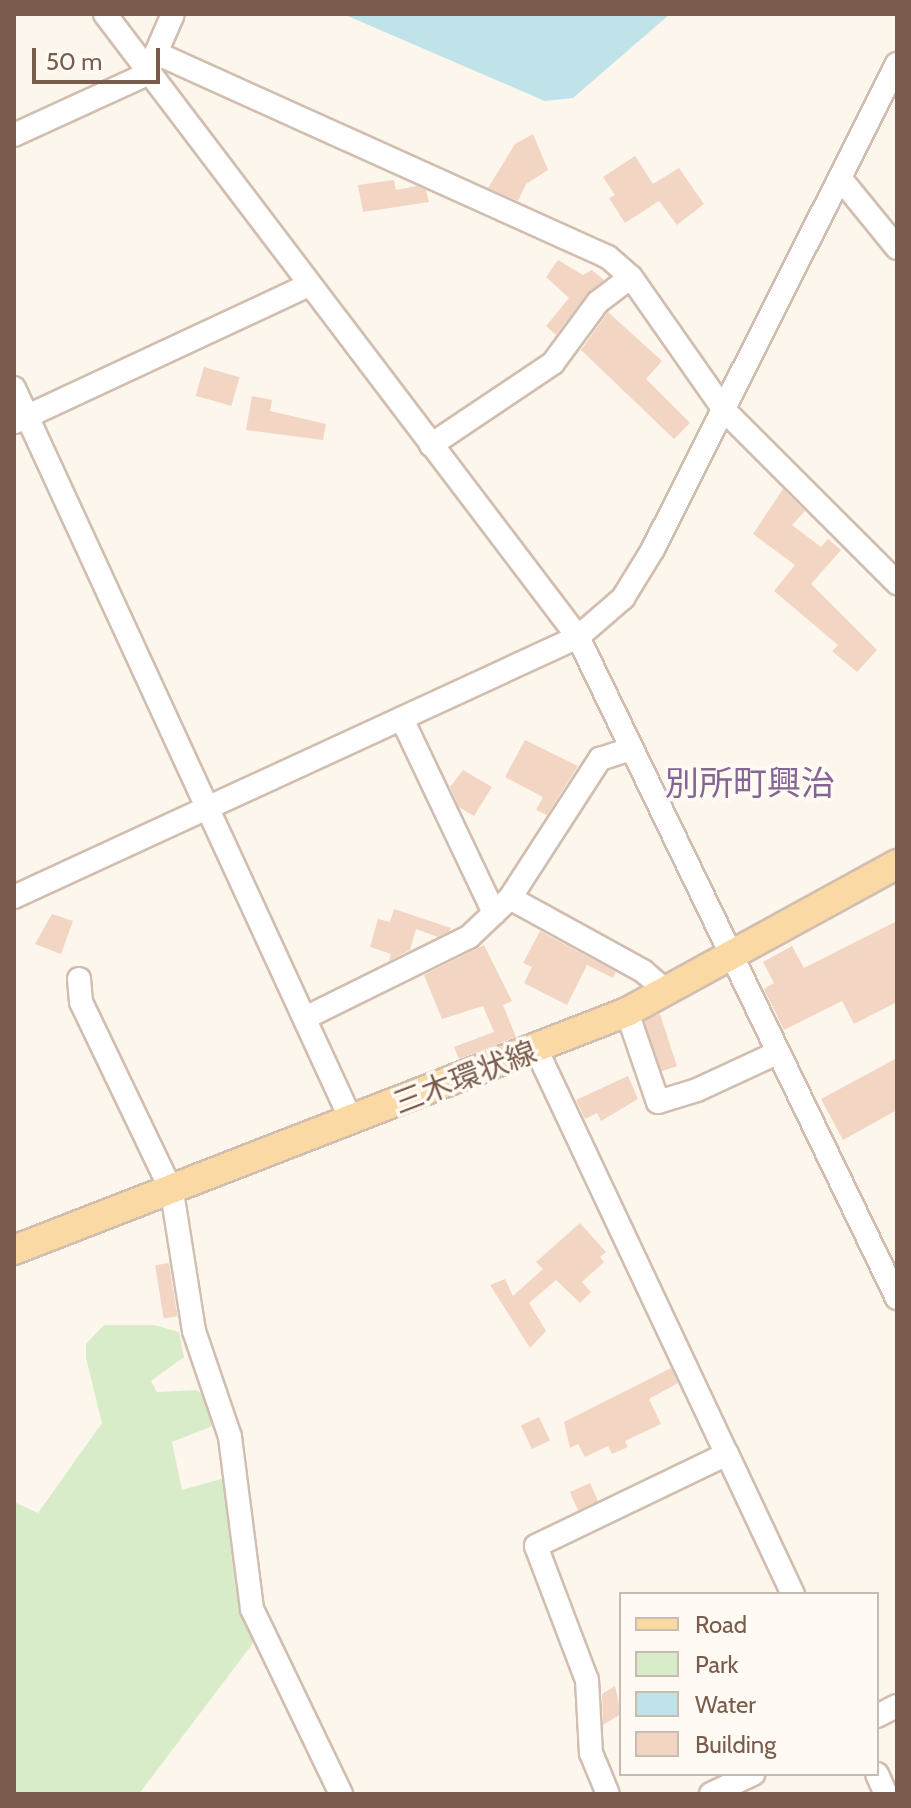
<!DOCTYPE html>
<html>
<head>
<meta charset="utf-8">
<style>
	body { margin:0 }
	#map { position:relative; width:911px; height:1808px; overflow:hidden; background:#fdf6ec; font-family:Cabin,"Noto Sans JP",sans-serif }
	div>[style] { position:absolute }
	.green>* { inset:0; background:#d8ecc9 }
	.water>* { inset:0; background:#bfe3e8 }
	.building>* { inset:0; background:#f3d5c3; transform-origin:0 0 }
	.roads { filter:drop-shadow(2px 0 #d1beb0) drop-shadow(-2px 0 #d1beb0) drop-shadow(0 2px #d1beb0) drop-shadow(0 -2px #d1beb0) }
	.minor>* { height:22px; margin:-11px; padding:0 11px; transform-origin:11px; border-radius:11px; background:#fff }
	.major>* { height:28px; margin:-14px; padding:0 14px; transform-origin:14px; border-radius:14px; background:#fbd9a5 }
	span { translate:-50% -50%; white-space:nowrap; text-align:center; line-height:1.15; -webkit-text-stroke:7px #fffaf3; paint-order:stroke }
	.street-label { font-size:30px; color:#7a5c4d }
	.quarter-label { font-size:34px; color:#846695 }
	.frame { position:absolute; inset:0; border:16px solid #7a5c4d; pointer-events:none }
	.legend { position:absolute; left:619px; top:1592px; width:260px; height:184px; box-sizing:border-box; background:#fffaf3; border:2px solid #cabbb1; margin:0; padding:10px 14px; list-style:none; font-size:24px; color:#7a5c4d }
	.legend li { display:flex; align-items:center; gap:16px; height:40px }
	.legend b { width:40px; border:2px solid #cabbb1 }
	.scale { position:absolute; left:32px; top:48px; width:128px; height:36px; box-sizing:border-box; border:4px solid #7a5c4d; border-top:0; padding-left:10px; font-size:24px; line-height:28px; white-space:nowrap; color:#7a5c4d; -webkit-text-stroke:6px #fffaf3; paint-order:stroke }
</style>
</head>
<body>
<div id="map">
	<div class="green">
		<i style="clip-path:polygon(104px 1325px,154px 1325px,179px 1332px,184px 1357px,151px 1381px,157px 1392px,196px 1390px,217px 1403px,218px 1416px,210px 1427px,172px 1442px,182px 1490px,225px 1478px,257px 1638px,139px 1794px,14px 1794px,14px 1502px,38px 1513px,102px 1423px,86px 1358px,86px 1344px)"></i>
	</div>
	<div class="water">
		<i style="clip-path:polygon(343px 14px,670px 14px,573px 98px,545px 101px)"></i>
	</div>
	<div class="building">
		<i style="clip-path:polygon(533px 134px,548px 170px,526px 184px,518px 201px,488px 188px,515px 144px)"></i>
		<i style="clip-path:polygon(635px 156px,653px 184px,679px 168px,704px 204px,677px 225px,659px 201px,625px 223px,609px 198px,615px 195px,603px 177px)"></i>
		<i style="clip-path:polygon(394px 180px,396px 190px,417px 186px,426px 190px,429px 202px,363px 212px,358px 185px)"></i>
		<i style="clip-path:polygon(558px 260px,583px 275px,592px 270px,604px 280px,587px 294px,556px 335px,546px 326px,569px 298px,546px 277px)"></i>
		<i style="clip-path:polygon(608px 312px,662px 361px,646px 379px,690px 423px,674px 439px,581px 350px)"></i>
		<i style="left:204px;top:367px;width:37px;height:30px;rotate:16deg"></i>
		<i style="clip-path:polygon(252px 396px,272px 400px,270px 411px,326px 424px,323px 440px,246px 430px)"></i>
		<i style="clip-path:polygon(783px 489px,805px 511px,792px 525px,821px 547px,828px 539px,841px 550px,811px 584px,877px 650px,857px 672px,832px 651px,838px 645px,774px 591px,795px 565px,753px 534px)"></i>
		<i style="clip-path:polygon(525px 740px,578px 766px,547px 815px,536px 810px,543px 797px,505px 777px)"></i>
		<i style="clip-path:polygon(463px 770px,492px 787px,474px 816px,459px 807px,450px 787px)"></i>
		<i style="clip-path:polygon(394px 909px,451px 928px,450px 931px,438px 937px,416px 929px,410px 950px,389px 961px,391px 954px,370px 947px,378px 919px,390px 922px)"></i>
		<i style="clip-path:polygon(52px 914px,73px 921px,61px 954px,35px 944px)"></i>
		<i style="clip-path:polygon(897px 921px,897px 1002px,854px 1024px,842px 1001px,784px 1030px,764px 989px,774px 983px,763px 962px,792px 946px,804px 968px)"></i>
		<i style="clip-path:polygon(540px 931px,616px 972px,613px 978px,587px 965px,567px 1005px,524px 983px,532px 967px,523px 963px)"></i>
		<i style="clip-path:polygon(484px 945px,512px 1001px,503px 1005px,516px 1037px,459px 1059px,454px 1047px,494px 1032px,483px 1006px,442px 1019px,424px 975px)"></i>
		<i style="left:660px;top:1014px;width:55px;height:17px;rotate:72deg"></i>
		<i style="clip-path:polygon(897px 1058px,897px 1110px,843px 1140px,821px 1099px)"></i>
		<i style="clip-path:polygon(628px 1076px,638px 1099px,601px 1121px,597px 1113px,585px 1119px,576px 1100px)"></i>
		<i style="clip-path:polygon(580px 1223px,606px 1252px,600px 1257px,604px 1262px,582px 1282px,591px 1292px,580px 1303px,556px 1280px,529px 1303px,546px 1331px,530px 1348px,490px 1285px,505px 1279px,513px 1296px,543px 1269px,536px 1262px)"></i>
		<i style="left:169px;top:1263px;width:54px;height:14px;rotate:81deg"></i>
		<i style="clip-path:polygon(671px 1368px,678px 1383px,649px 1399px,661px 1424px,625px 1441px,628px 1447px,612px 1454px,608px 1446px,585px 1457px,578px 1444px,570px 1448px,564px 1422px)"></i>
		<i style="left:539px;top:1417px;width:26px;height:20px;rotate:65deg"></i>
		<i style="left:590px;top:1483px;width:20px;height:22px;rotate:66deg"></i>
		<i style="clip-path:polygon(615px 1686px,621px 1714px,603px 1725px,602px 1694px)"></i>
	</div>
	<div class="roads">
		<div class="minor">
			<i style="left:105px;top:14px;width:782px;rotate:52.79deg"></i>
			<i style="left:578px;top:637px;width:734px;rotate:64.24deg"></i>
			<i style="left:156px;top:53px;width:496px;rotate:24.3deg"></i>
			<i style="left:608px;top:257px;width:30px;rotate:41deg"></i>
			<i style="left:631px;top:277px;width:162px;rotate:55deg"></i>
			<i style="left:724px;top:410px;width:245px;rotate:45deg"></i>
			<i style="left:14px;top:135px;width:146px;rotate:-24.6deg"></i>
			<i style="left:147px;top:74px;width:65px;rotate:-66.6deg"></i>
			<i style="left:840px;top:178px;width:90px;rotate:50.8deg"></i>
			<i style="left:14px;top:388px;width:808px;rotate:65.27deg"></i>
			<i style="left:15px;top:422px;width:324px;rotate:-25deg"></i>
			<i style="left:431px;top:445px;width:147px;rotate:-33.9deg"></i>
			<i style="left:553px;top:363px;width:76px;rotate:-53.6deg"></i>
			<i style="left:598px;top:302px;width:41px;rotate:-37.1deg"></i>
			<i style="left:402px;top:719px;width:215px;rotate:64.6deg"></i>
			<i style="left:14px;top:897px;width:621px;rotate:-24.75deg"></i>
			<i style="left:578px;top:637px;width:60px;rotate:-40.9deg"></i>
			<i style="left:623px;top:598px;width:57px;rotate:-58.5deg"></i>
			<i style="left:653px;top:549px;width:543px;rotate:-63.29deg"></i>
			<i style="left:510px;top:898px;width:152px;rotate:28.8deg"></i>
			<i style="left:643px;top:971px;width:30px;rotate:41deg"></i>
			<i style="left:79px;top:979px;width:23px;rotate:85deg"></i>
			<i style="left:81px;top:1002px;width:211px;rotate:64.4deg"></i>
			<i style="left:172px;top:1192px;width:141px;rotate:81deg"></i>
			<i style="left:194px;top:1331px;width:112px;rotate:71.2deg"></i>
			<i style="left:230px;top:1437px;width:173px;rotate:82.7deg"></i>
			<i style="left:252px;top:1609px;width:205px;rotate:64.3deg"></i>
			<i style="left:627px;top:1012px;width:95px;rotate:71deg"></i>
			<i style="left:658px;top:1102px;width:41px;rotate:-17.1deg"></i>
			<i style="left:697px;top:1090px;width:88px;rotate:-24.8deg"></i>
			<i style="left:305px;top:1018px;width:183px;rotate:-26.3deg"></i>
			<i style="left:469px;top:937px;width:57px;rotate:-43.6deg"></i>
			<i style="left:510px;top:898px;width:166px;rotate:-57.1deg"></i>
			<i style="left:600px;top:759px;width:33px;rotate:-18deg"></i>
			<i style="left:537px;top:1051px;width:446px;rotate:64.8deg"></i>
			<i style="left:727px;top:1454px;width:212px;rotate:154.3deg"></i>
			<i style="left:536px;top:1546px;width:143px;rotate:69.2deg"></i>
			<i style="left:587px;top:1680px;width:73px;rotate:86.9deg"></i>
			<i style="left:591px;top:1753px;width:44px;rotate:67.5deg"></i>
			<i style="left:727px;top:1454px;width:155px;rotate:64.8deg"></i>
			<i style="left:877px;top:1716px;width:22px;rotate:-27deg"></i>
			<i style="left:877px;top:1774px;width:22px;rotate:66deg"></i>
			<i style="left:711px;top:1794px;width:47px;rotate:-25.5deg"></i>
		</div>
		<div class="major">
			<i style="left:14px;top:1250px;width:658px;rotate:-21.22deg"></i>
			<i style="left:627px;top:1012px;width:308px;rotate:-28.7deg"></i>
		</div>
	</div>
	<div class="street-label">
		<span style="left:465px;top:1078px;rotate:-21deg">三木環状線</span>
	</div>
	<div class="quarter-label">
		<span style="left:750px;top:784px">別所町興治</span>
	</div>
	<div class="frame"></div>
	<ul class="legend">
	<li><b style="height:10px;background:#fbd9a5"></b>Road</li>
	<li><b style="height:22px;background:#d8ecc9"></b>Park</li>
	<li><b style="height:22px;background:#bfe3e8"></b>Water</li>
	<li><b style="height:22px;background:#f3d5c3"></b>Building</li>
	</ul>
	<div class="scale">50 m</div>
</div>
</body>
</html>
